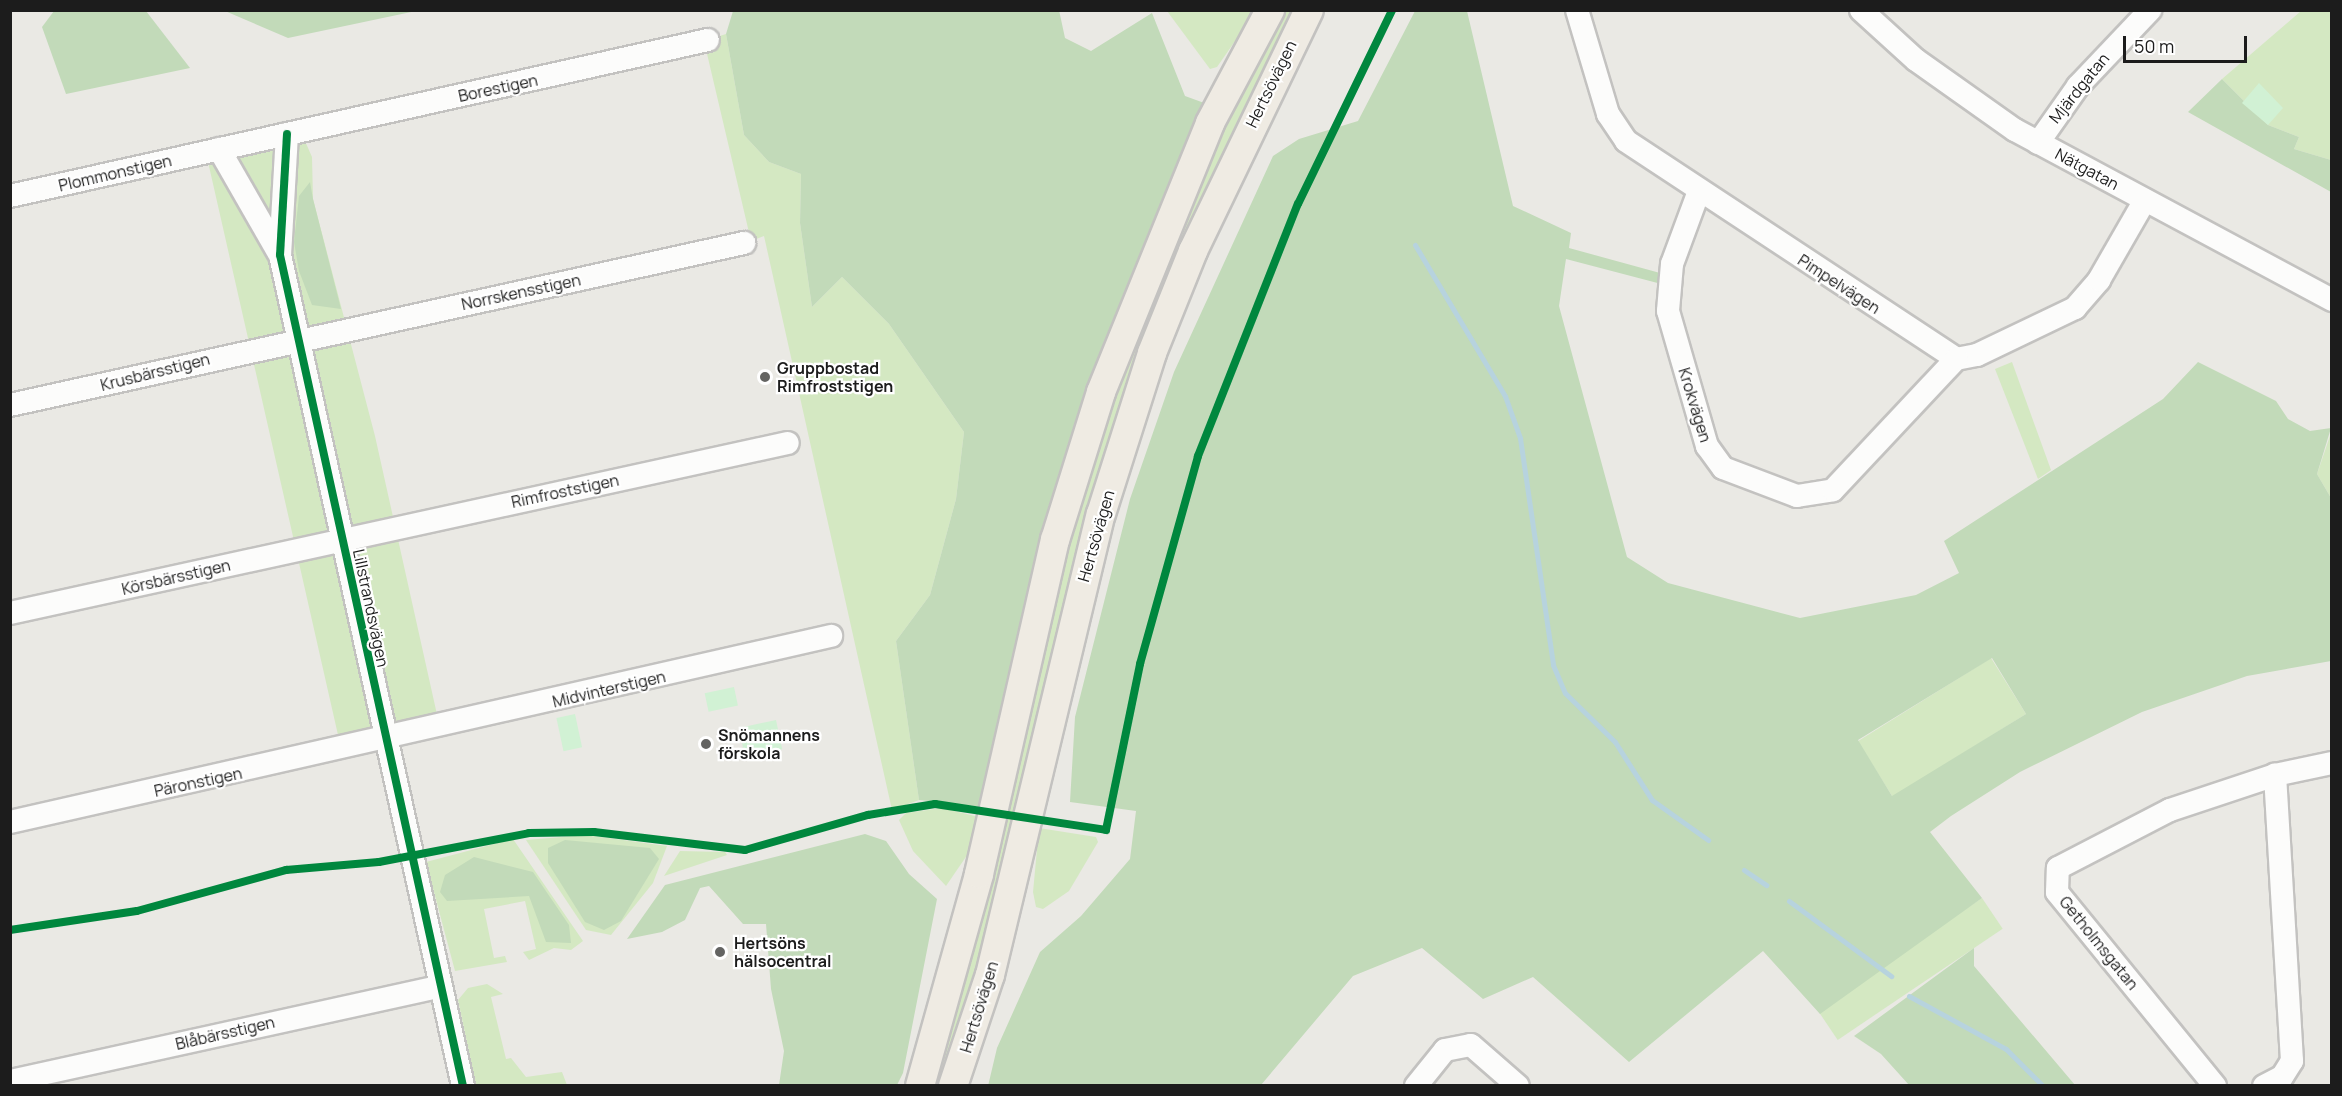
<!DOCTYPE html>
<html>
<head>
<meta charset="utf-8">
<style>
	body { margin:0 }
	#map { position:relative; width:2342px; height:1096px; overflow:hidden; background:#eae9e4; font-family:Manrope,sans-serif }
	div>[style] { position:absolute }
	.grass>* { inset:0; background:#d4e8c2; transform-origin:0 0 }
	.forest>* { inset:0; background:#c2dab9 }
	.park>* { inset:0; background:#d1f1d4; transform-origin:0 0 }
	.stream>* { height:5px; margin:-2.5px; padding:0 2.5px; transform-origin:2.5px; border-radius:2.5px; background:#b7d3de }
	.roads { filter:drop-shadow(2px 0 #c3c2c0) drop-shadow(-2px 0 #c3c2c0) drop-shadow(0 2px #c3c2c0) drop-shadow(0 -2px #c3c2c0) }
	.minor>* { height:22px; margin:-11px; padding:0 11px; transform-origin:11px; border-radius:11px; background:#fcfcfb }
	.major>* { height:28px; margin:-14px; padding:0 14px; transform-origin:14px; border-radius:14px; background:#efebe3 }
	.cycleway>* { height:8px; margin:-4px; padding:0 4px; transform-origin:4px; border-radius:4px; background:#00873e }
	.dots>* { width:16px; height:16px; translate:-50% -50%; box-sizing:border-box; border:3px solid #fff; border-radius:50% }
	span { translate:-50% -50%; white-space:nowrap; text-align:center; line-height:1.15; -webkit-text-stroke:4.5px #fff; paint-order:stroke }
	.street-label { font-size:16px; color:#1c1c1c }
	.poi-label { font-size:16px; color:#1c1c1c; font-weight:700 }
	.left { translate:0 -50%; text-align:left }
	.frame { position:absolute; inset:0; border:12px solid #1c1c1c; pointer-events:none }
	.scale { position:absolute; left:2123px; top:36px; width:124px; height:27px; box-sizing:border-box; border:3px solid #1c1c1c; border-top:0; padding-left:8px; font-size:18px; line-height:21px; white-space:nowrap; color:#1c1c1c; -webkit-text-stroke:4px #fff; paint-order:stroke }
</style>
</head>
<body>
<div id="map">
	<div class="grass">
		<i style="clip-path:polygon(1167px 11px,1256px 11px,1217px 67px,1210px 69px)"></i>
		<i style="clip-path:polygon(1284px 11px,1297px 11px,1204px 198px,1098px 480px,1044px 684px,997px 902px,943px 1085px,930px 1086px,1085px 476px,1156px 277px,1237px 96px)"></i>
		<i style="clip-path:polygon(2301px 11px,2331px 11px,2331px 160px,2294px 149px,2299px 137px,2268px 125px,2222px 79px)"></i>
		<i style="clip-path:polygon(726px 34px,744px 135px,769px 162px,801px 174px,800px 223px,812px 307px,842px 277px,889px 324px,964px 432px,956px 499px,930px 595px,896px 641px,919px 800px,892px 810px,764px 236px,751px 241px,704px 41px)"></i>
		<i style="clip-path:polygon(301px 132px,312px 157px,313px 199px,375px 436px,440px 728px,343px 757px,206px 153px)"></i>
		<i style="clip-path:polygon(2012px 362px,2051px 470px,2038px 479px,1995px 369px)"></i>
		<i style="clip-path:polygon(2331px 433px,2331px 498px,2317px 474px)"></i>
		<i style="left:1991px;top:658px;width:66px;height:157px;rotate:58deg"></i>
		<i style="clip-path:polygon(942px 808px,979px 817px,972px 848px,946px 886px,913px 851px,899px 820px,906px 813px)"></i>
		<i style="clip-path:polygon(1039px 828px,1096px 837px,1098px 842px,1069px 891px,1043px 909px,1036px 907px,1033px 892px)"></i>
		<i style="clip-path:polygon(586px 835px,667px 846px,653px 883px,611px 935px,586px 930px,526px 840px)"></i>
		<i style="clip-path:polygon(513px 839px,583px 941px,571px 950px,554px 948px,529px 960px,523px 952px,536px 949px,525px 901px,484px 909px,494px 958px,505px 956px,507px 962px,455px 971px,426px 862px)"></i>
		<i style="clip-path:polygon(680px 851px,725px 852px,727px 855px,664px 876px)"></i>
		<i style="left:1982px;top:898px;width:37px;height:199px;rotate:56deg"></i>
		<i style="clip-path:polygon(487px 984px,503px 994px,491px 997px,506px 1059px,511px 1058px,526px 1077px,562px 1072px,567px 1085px,476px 1085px,458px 1000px,468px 988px)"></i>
	</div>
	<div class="forest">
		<i style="clip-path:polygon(1059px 10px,1065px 38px,1091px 51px,1152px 13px,1185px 96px,1218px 108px,1096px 411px,994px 808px,919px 800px,896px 641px,930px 595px,956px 499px,964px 432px,889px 324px,842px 277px,812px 307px,800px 223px,801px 174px,769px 162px,744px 135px,726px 34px,733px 11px)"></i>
		<i style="clip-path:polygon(54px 11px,146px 11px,190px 68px,66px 94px,42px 27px)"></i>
		<i style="clip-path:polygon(225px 11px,416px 11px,288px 38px)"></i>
		<i style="clip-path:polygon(evenodd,1415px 11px,1467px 11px,1513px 206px,1571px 233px,1569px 248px,1671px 276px,1669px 286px,1566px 259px,1559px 306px,1627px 557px,1668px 583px,1800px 618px,1916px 595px,1959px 573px,1944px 541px,2163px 399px,2198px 362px,2276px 401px,2288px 419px,2310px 431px,2331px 428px,2317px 474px,2331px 498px,2331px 661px,2247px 676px,2142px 712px,2020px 772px,1951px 816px,1930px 832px,1982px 898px,1820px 1014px,1763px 951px,1629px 1062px,1533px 977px,1483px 999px,1422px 948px,1353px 976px,1261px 1085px,988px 1086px,997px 1048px,1040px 952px,1081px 916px,1130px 859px,1136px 811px,1070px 802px,1075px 717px,1130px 499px,1174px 372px,1273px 156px,1299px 139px,1358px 121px,1415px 11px,1992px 658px,2026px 714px,1892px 796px,1858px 740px,1992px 658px)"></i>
		<i style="clip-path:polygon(2222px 79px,2268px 125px,2299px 137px,2294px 149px,2331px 160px,2331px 192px,2188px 112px)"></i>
		<i style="clip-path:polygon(310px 182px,313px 199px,341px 309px,312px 305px,299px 271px,294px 242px,299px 196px)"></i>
		<i style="clip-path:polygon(865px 834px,886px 841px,909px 874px,937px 899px,903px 1073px,897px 1085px,779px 1085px,784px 1051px,771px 989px,766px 924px,743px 924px,709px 886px,700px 888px,685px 920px,662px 932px,627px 939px,665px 885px)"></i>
		<i style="clip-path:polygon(565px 840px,650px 848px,659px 859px,621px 921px,604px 930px,585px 922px,548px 863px,548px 848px)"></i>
		<i style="clip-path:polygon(474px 857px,533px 872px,569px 925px,571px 943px,546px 942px,529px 896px,447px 901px,440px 892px,445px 875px)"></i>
		<i style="clip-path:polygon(1974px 948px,1974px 966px,2075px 1085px,1909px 1085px,1881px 1054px,1854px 1036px)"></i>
	</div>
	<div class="park">
		<i style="clip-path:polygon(2259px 83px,2283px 108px,2268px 125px,2242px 103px)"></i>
		<i style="left:734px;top:687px;width:19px;height:30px;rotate:78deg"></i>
		<i style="left:575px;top:714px;width:34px;height:19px;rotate:78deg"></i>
		<i style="left:776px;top:720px;width:30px;height:38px;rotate:78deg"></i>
	</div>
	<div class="stream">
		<i style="left:1415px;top:245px;width:176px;rotate:59.2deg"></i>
		<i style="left:1505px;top:396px;width:45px;rotate:70.3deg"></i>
		<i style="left:1520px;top:438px;width:229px;rotate:81.7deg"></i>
		<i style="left:1553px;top:665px;width:30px;rotate:67deg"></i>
		<i style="left:1565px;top:693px;width:70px;rotate:44.4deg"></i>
		<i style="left:1615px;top:742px;width:69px;rotate:57.5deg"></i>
		<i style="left:1652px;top:800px;width:69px;rotate:35.5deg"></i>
		<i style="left:1744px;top:870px;width:27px;rotate:34deg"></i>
		<i style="left:1789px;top:901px;width:127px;rotate:36.3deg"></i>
		<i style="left:1909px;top:996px;width:111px;rotate:28.7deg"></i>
		<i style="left:2006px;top:1049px;width:52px;rotate:45deg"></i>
	</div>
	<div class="roads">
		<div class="minor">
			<i style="left:1577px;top:10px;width:109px;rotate:73.4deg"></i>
			<i style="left:1608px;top:114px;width:32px;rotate:56deg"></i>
			<i style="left:1626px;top:141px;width:396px;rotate:33.4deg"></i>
			<i style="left:1956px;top:359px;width:21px;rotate:-11deg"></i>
			<i style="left:1977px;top:355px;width:109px;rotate:-25.6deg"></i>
			<i style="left:2075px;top:308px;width:37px;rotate:-49deg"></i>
			<i style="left:2099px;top:280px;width:92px;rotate:-60.1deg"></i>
			<i style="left:1861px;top:10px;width:74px;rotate:42.3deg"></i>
			<i style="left:1916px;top:60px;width:121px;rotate:35.3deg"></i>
			<i style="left:2015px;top:130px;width:360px;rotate:28.2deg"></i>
			<i style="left:287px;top:134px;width:121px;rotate:93.3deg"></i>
			<i style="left:280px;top:255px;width:851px;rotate:77.58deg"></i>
			<i style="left:2038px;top:143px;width:70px;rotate:-54.9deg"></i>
			<i style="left:2078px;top:86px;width:105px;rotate:-46.5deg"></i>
			<i style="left:219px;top:149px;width:119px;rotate:60.2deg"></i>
			<i style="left:1699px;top:191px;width:78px;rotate:110.3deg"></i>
			<i style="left:1672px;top:264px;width:47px;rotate:94.9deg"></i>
			<i style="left:1668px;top:311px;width:141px;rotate:73.9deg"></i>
			<i style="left:1707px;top:446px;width:27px;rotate:54deg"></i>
			<i style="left:1723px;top:468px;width:79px;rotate:20.7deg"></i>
			<i style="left:1797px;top:496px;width:36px;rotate:-9deg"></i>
			<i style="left:1833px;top:490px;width:180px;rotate:-46.8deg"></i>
			<i style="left:10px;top:196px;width:715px;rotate:-12.6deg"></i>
			<i style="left:10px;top:405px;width:752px;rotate:-12.45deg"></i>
			<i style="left:10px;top:613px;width:796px;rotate:-12.33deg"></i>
			<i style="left:10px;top:822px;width:842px;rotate:-12.77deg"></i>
			<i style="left:10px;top:1081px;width:441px;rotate:-12.4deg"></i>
			<i style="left:1416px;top:1086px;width:46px;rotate:-51.1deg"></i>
			<i style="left:1445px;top:1050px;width:26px;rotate:-11deg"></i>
			<i style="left:1471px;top:1045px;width:62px;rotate:41.1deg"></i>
			<i style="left:2215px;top:1086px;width:250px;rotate:-129.2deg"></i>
			<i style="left:2057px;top:892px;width:24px;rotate:-88deg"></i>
			<i style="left:2058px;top:868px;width:126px;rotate:-27.4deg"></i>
			<i style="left:2170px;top:810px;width:111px;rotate:-18.4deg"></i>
			<i style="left:2275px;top:775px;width:58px;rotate:-11.9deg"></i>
			<i style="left:2264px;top:1086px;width:20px;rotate:-27deg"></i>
			<i style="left:2282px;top:1077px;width:19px;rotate:-58deg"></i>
			<i style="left:2292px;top:1061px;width:287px;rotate:-93.4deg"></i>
		</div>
		<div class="major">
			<i style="left:920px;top:1086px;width:220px;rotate:-74.4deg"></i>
			<i style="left:979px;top:874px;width:343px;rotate:-77.2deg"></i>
			<i style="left:1055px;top:540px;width:155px;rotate:-72.7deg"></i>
			<i style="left:1101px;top:392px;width:290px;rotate:-67.9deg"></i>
			<i style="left:1210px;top:123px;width:128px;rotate:-62deg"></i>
			<i style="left:953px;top:1086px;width:117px;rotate:-71.6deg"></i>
			<i style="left:990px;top:975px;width:474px;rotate:-76.5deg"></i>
			<i style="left:1101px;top:514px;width:169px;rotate:-72.4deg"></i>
			<i style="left:1152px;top:353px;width:110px;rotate:-68.1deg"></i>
			<i style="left:1193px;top:251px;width:267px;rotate:-64.3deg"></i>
		</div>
	</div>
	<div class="cycleway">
		<i style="left:287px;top:134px;width:121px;rotate:93.3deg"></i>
		<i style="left:280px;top:255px;width:851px;rotate:77.58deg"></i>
		<i style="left:10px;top:930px;width:128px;rotate:-8.5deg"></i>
		<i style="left:137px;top:911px;width:155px;rotate:-15.4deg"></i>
		<i style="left:286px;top:870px;width:93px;rotate:-4.9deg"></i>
		<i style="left:379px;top:862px;width:153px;rotate:-10.9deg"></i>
		<i style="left:529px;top:833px;width:65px;rotate:-0.9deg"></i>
		<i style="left:594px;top:832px;width:152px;rotate:6.8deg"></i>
		<i style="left:745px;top:850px;width:128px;rotate:-15.9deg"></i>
		<i style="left:868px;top:815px;width:68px;rotate:-9.3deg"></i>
		<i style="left:935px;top:804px;width:173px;rotate:8.6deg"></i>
		<i style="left:1106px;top:830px;width:169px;rotate:-78.4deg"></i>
		<i style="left:1140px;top:664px;width:216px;rotate:-74.4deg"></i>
		<i style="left:1198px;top:456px;width:271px;rotate:-68.4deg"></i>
		<i style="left:1298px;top:204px;width:216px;rotate:-64.1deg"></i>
	</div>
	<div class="dots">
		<i style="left:765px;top:377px;background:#646462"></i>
		<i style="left:706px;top:744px;background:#646462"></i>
		<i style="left:720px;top:952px;background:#646462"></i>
	</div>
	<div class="street-label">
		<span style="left:1271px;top:84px;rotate:-64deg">Hertsövägen</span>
		<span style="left:498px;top:88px;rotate:-12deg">Borestigen</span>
		<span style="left:2079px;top:88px;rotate:-51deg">Mjärdgatan</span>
		<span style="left:2087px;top:169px;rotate:28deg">Nätgatan</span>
		<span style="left:115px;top:173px;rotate:-13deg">Plommonstigen</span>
		<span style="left:1839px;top:284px;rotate:33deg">Pimpelvägen</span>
		<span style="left:521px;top:292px;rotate:-12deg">Norrskensstigen</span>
		<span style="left:155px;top:372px;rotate:-14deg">Krusbärsstigen</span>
		<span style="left:1695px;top:405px;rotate:73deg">Krokvägen</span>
		<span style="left:565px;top:491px;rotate:-12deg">Rimfroststigen</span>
		<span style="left:1096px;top:536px;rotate:-74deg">Hertsövägen</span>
		<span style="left:176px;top:577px;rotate:-13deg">Körsbärsstigen</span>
		<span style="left:371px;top:608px;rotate:78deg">Lillstrandsvägen</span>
		<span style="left:609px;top:689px;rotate:-13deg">Midvinterstigen</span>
		<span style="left:198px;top:782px;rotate:-12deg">Päronstigen</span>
		<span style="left:2099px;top:943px;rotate:51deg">Getholmsgatan</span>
		<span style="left:979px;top:1007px;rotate:-73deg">Hertsövägen</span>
		<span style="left:225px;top:1033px;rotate:-13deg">Blåbärsstigen</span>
	</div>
	<div class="poi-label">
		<span class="left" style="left:777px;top:377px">Gruppbostad<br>Rimfroststigen</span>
		<span class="left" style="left:718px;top:744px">Snömannens<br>förskola</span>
		<span class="left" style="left:734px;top:952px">Hertsöns<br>hälsocentral</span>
	</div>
	<div class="frame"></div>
	<div class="scale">50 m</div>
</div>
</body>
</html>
